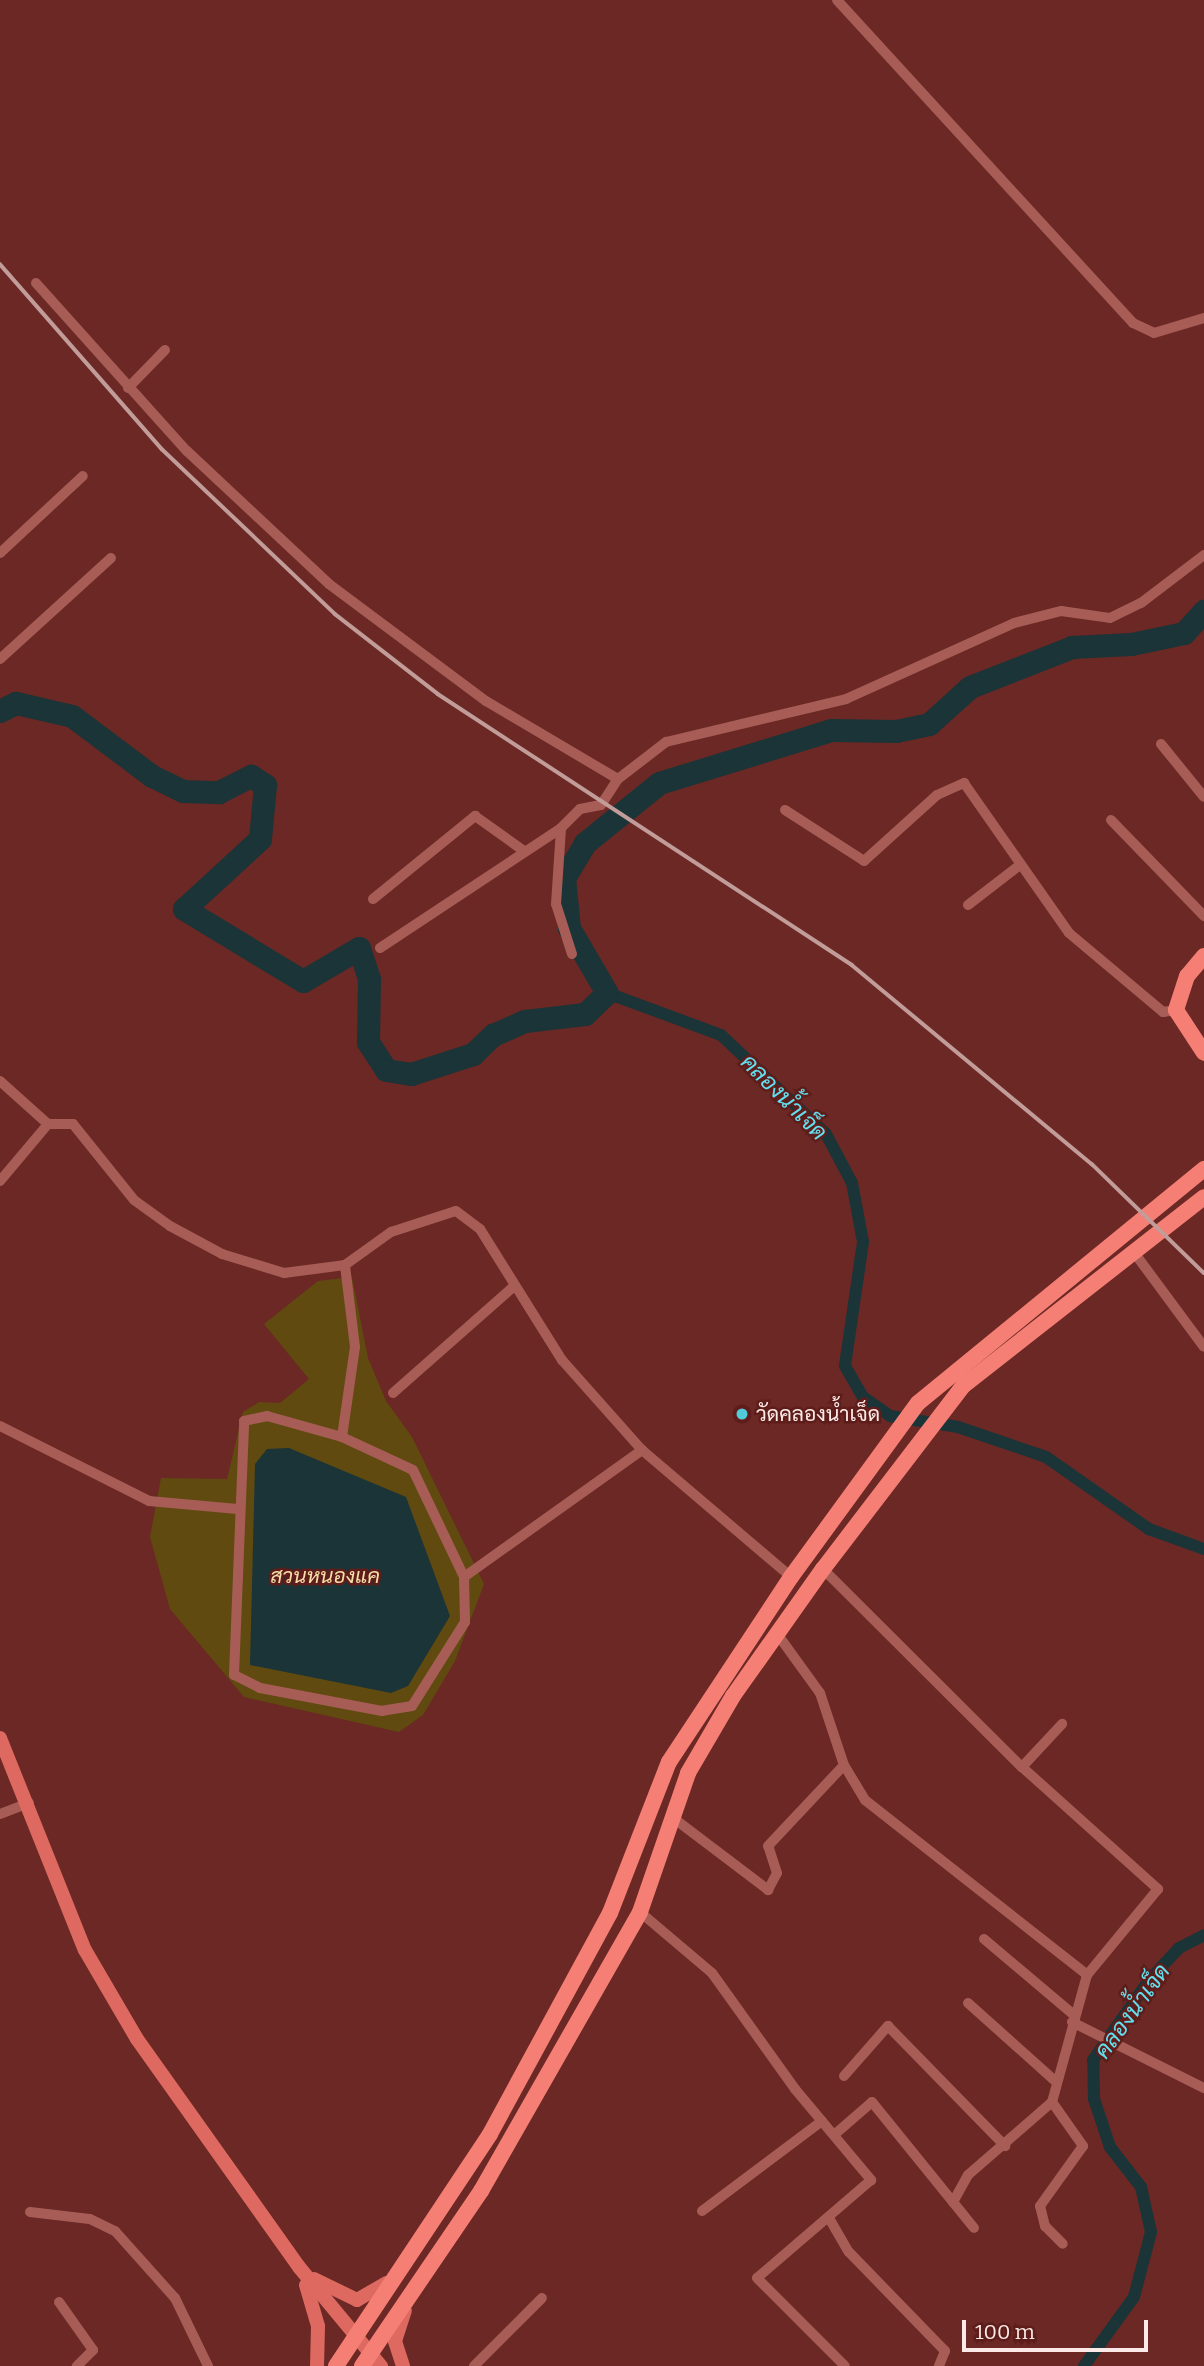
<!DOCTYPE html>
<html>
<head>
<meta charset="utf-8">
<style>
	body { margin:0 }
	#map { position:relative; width:1204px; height:2366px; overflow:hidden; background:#6b2824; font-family:Bitter,Sarabun,serif }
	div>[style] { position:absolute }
	.green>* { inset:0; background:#604a10 }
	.water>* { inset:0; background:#1b3437 }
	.canal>* { height:12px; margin:-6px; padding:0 6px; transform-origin:6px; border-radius:6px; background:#1b3437 }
	.river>* { height:23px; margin:-11.5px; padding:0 11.5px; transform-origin:11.5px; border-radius:11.5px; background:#1b3437 }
	.street>* { height:10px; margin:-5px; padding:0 5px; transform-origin:5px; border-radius:5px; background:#a75d56 }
	.secondary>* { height:14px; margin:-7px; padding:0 7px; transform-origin:7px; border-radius:7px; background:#dd6960 }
	.primary>* { height:16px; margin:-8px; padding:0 8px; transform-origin:8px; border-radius:8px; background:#f67f75 }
	.rail>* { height:3.5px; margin:-1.75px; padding:0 1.75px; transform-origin:1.75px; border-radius:1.75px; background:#c19c99 }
	.dots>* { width:19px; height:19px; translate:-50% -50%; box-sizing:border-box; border:4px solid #5e1d1a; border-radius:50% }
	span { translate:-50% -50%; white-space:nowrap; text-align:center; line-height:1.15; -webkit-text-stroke:5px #5e1d1a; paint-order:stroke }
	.poi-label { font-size:21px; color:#fbeae7 }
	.left { translate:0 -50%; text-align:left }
	.park-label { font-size:21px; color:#f6dea8; font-style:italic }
	.water-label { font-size:23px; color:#63e0ef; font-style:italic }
	.scale { position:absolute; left:962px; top:2320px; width:186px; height:32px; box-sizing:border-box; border:4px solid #fbeae7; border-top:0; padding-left:9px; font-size:21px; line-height:24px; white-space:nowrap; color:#fbeae7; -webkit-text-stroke:5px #5e1d1a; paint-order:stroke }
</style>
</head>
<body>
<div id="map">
	<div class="green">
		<i style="clip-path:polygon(352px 1277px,368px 1358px,386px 1401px,412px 1437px,484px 1584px,455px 1661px,423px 1715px,399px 1732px,244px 1697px,170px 1609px,150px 1537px,161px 1478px,227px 1479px,243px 1412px,259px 1402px,280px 1403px,309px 1379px,264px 1324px,318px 1281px)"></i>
	</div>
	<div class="water">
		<i style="clip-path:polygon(289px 1448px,406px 1497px,450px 1616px,408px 1686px,391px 1693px,250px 1665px,255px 1464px,267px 1449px)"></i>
	</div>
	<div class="canal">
		<i style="left:607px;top:993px;width:121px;rotate:20.2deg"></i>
		<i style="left:721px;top:1035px;width:144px;rotate:43.3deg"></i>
		<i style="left:826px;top:1134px;width:55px;rotate:62deg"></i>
		<i style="left:852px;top:1183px;width:60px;rotate:79.4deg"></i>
		<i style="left:863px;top:1242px;width:125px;rotate:98.3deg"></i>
		<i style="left:845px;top:1366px;width:36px;rotate:60deg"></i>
		<i style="left:863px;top:1397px;width:33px;rotate:35deg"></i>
		<i style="left:890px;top:1416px;width:69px;rotate:9.2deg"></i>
		<i style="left:958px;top:1427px;width:93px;rotate:18.8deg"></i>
		<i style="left:1046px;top:1457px;width:126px;rotate:35deg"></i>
		<i style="left:1149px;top:1529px;width:59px;rotate:20deg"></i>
		<i style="left:1084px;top:2366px;width:85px;rotate:-54.1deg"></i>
		<i style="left:1134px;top:2297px;width:67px;rotate:-75.3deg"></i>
		<i style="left:1151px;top:2232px;width:46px;rotate:-102.5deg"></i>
		<i style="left:1141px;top:2187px;width:51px;rotate:-127.8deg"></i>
		<i style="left:1110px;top:2147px;width:51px;rotate:-108.4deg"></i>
		<i style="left:1094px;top:2099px;width:39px;rotate:-91deg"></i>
		<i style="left:1093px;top:2060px;width:99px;rotate:-54.9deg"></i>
		<i style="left:1150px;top:1979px;width:42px;rotate:-46.9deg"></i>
		<i style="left:1179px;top:1948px;width:28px;rotate:-27deg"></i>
	</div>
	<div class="river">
		<i style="left:0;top:711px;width:18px;rotate:-27deg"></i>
		<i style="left:16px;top:703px;width:57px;rotate:13.1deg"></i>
		<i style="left:72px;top:716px;width:100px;rotate:36.9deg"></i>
		<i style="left:152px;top:776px;width:34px;rotate:26deg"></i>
		<i style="left:183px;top:791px;width:36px;rotate:2deg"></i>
		<i style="left:219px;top:792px;width:36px;rotate:-27deg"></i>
		<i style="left:251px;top:776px;width:17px;rotate:33deg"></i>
		<i style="left:265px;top:785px;width:54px;rotate:95.3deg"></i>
		<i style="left:260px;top:839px;width:103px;rotate:137.4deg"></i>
		<i style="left:184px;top:909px;width:139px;rotate:31.2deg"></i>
		<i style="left:303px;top:981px;width:65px;rotate:-30.5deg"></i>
		<i style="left:359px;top:948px;width:33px;rotate:72deg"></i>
		<i style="left:369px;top:979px;width:63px;rotate:90.9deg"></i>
		<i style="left:368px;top:1042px;width:33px;rotate:57deg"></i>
		<i style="left:386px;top:1070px;width:25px;rotate:9deg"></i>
		<i style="left:411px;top:1074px;width:65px;rotate:-17.9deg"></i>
		<i style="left:473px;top:1054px;width:28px;rotate:-44deg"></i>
		<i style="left:493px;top:1035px;width:35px;rotate:-24deg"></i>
		<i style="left:525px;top:1021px;width:60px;rotate:-6.7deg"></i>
		<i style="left:585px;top:1014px;width:30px;rotate:-44deg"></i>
		<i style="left:607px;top:993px;width:75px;rotate:-120.3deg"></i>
		<i style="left:569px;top:928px;width:50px;rotate:-95.7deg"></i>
		<i style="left:564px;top:878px;width:41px;rotate:-59deg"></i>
		<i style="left:585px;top:843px;width:95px;rotate:-39deg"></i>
		<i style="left:659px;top:783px;width:180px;rotate:-17.1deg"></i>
		<i style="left:831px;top:730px;width:65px;rotate:0.9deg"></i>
		<i style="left:896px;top:731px;width:34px;rotate:-12deg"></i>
		<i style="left:929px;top:724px;width:55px;rotate:-42.1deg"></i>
		<i style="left:970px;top:687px;width:110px;rotate:-21.4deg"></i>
		<i style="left:1072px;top:647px;width:59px;rotate:-2.9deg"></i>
		<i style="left:1131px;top:644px;width:54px;rotate:-11.7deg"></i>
		<i style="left:1184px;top:633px;width:30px;rotate:-48deg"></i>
	</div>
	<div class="street">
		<i style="left:837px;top:0;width:438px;rotate:47.5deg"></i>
		<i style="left:1133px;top:323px;width:23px;rotate:25deg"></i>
		<i style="left:1154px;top:333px;width:52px;rotate:-16.7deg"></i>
		<i style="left:36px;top:283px;width:226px;rotate:48.1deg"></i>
		<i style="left:187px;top:451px;width:195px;rotate:43.1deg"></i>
		<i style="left:329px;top:584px;width:196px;rotate:36.7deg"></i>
		<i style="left:486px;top:701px;width:153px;rotate:30.6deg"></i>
		<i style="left:618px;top:779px;width:61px;rotate:-37.6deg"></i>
		<i style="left:666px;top:742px;width:185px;rotate:-13.4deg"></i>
		<i style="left:846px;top:699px;width:184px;rotate:-24.3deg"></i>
		<i style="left:1014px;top:623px;width:49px;rotate:-14.3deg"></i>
		<i style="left:1061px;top:611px;width:49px;rotate:8.1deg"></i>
		<i style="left:1110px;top:618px;width:34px;rotate:-26deg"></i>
		<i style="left:1141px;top:603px;width:79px;rotate:-37.3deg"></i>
		<i style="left:128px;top:388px;width:53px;rotate:-45.8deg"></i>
		<i style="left:0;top:553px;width:113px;rotate:-42.9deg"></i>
		<i style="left:0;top:659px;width:150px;rotate:-42.3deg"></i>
		<i style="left:1161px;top:744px;width:68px;rotate:50.9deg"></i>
		<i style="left:785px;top:810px;width:94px;rotate:32.8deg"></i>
		<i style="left:864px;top:861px;width:98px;rotate:-42.1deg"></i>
		<i style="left:937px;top:795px;width:30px;rotate:-24deg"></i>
		<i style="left:964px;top:783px;width:183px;rotate:55deg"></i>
		<i style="left:1069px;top:933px;width:123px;rotate:40deg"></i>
		<i style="left:1163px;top:1012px;width:13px;rotate:-9deg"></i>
		<i style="left:1111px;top:820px;width:134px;rotate:45.9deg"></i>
		<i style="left:373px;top:899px;width:132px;rotate:-39.1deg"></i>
		<i style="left:475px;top:816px;width:60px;rotate:35.5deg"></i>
		<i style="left:968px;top:905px;width:66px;rotate:-37.6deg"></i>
		<i style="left:380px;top:948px;width:217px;rotate:-33.5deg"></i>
		<i style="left:572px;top:954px;width:52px;rotate:-107.7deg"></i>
		<i style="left:556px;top:904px;width:76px;rotate:-86.2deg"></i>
		<i style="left:561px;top:828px;width:27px;rotate:-45deg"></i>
		<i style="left:580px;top:809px;width:21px;rotate:-11deg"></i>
		<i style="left:601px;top:805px;width:31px;rotate:-57deg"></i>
		<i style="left:0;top:1081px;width:64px;rotate:41.9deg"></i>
		<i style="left:0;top:1181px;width:75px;rotate:-49.9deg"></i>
		<i style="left:48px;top:1124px;width:25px"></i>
		<i style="left:73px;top:1124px;width:97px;rotate:51.2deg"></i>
		<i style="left:134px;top:1200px;width:44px;rotate:35.8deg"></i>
		<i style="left:170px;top:1226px;width:59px;rotate:28.3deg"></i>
		<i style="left:222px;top:1254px;width:65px;rotate:17deg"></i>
		<i style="left:284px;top:1273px;width:62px;rotate:-7.5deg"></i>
		<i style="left:345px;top:1265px;width:57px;rotate:-35.7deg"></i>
		<i style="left:391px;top:1232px;width:68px;rotate:-17.9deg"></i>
		<i style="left:456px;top:1211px;width:30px;rotate:37deg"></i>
		<i style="left:480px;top:1229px;width:155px;rotate:58deg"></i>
		<i style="left:562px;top:1360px;width:120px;rotate:48.4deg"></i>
		<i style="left:642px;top:1450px;width:196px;rotate:40.4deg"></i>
		<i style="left:1133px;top:1251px;width:119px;rotate:53.5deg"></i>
		<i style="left:393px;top:1393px;width:159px;rotate:-41.4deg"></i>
		<i style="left:267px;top:1416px;width:78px;rotate:15.6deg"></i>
		<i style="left:342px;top:1437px;width:78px;rotate:24.9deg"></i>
		<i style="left:413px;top:1470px;width:119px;rotate:64.5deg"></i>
		<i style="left:464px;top:1577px;width:45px;rotate:88.7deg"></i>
		<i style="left:465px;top:1622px;width:99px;rotate:122.2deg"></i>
		<i style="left:412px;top:1706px;width:30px;rotate:171deg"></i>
		<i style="left:382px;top:1711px;width:124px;rotate:-169.3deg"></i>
		<i style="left:260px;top:1688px;width:29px;rotate:-153deg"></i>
		<i style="left:234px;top:1675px;width:254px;rotate:-87.7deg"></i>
		<i style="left:244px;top:1421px;width:24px;rotate:-12deg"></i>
		<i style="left:0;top:1426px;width:167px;rotate:26.7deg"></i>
		<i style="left:149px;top:1501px;width:89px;rotate:5.1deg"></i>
		<i style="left:342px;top:1437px;width:91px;rotate:-81.8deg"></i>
		<i style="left:355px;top:1347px;width:83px;rotate:-97deg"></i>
		<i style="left:823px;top:1569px;width:281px;rotate:44.9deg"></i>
		<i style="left:1022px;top:1767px;width:183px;rotate:41.9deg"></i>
		<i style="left:1158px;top:1889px;width:112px;rotate:129.5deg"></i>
		<i style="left:1087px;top:1975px;width:132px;rotate:105.4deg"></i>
		<i style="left:1052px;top:2102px;width:111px;rotate:139deg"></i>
		<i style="left:968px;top:2175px;width:31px;rotate:119deg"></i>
		<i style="left:464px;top:1577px;width:219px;rotate:-35.5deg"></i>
		<i style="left:778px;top:1635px;width:72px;rotate:54.1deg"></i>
		<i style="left:820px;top:1693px;width:76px;rotate:71.6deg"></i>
		<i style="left:844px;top:1765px;width:41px;rotate:59deg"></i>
		<i style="left:865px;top:1800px;width:283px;rotate:38.2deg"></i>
		<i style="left:1022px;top:1767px;width:59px;rotate:-47.1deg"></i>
		<i style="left:0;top:1814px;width:31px;rotate:-21deg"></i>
		<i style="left:672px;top:1817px;width:121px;rotate:37.2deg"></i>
		<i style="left:768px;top:1890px;width:19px;rotate:-62deg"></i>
		<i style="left:777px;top:1873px;width:28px;rotate:-108deg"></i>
		<i style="left:768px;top:1846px;width:111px;rotate:-46.8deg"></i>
		<i style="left:640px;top:1912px;width:94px;rotate:40.3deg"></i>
		<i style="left:712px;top:1973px;width:143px;rotate:54.4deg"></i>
		<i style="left:795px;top:2089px;width:119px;rotate:50.1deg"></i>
		<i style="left:871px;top:2180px;width:150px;rotate:139.3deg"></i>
		<i style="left:757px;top:2278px;width:124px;rotate:45deg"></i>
		<i style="left:984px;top:1939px;width:118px;rotate:40.2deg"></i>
		<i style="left:968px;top:2003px;width:115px;rotate:41.8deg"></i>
		<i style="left:1072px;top:2022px;width:148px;rotate:26.6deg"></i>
		<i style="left:844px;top:2076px;width:67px;rotate:-48.7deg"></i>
		<i style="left:888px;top:2026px;width:168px;rotate:45.7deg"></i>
		<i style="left:1052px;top:2102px;width:54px;rotate:54.8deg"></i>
		<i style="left:1083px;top:2146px;width:74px;rotate:125.6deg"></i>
		<i style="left:1040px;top:2206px;width:21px;rotate:76deg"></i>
		<i style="left:1045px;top:2226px;width:25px;rotate:45deg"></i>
		<i style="left:834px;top:2135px;width:50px;rotate:-41deg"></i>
		<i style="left:872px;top:2102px;width:162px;rotate:51deg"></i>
		<i style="left:702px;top:2211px;width:150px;rotate:-36.9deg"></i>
		<i style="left:30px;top:2212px;width:60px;rotate:6.7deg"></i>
		<i style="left:90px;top:2219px;width:28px;rotate:26deg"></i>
		<i style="left:115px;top:2231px;width:90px;rotate:48.2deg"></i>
		<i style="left:175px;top:2298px;width:76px;rotate:64.1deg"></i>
		<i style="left:829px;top:2218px;width:39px;rotate:60deg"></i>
		<i style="left:849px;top:2252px;width:138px;rotate:45.9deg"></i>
		<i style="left:945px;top:2351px;width:16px;rotate:112deg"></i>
		<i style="left:59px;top:2302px;width:59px;rotate:54.7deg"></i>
		<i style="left:93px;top:2350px;width:23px;rotate:135deg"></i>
		<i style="left:474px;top:2366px;width:96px;rotate:-45deg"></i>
	</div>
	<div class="secondary">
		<i style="left:0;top:1738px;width:228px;rotate:68.2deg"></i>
		<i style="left:85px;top:1950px;width:103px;rotate:59.7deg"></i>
		<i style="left:137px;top:2039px;width:280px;rotate:54.6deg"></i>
		<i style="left:299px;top:2267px;width:129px;rotate:50.4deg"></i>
		<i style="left:314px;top:2279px;width:48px;rotate:26deg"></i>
		<i style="left:357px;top:2300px;width:34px;rotate:-30deg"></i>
		<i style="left:306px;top:2285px;width:43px;rotate:73.7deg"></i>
		<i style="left:318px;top:2326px;width:40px;rotate:91.4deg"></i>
		<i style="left:403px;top:2366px;width:26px;rotate:-108deg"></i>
		<i style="left:395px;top:2341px;width:32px;rotate:-72deg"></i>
	</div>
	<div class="primary">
		<i style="left:1204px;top:956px;width:26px;rotate:130deg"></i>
		<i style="left:1187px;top:976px;width:36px;rotate:108deg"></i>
		<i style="left:1176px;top:1010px;width:51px;rotate:56.9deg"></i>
		<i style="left:336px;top:2366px;width:278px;rotate:-56.4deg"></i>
		<i style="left:490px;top:2134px;width:251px;rotate:-61.5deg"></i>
		<i style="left:610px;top:1913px;width:162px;rotate:-68.7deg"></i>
		<i style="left:669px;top:1762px;width:222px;rotate:-56.6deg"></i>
		<i style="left:791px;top:1577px;width:215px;rotate:-53.9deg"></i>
		<i style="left:918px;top:1403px;width:370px;rotate:-39.3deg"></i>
		<i style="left:362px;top:2366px;width:212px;rotate:-55.8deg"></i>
		<i style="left:481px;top:2191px;width:321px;rotate:-60.3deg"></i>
		<i style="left:640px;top:1912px;width:147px;rotate:-70.9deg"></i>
		<i style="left:688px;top:1773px;width:89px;rotate:-59.7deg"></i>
		<i style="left:733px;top:1696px;width:156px;rotate:-54.7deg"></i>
		<i style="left:823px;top:1569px;width:230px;rotate:-52.6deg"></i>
		<i style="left:963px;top:1386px;width:306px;rotate:-38.1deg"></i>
	</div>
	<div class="rail">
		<i style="left:0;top:264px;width:246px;rotate:48.8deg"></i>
		<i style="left:162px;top:449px;width:239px;rotate:43.6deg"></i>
		<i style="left:335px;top:614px;width:130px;rotate:37.8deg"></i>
		<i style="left:438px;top:694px;width:495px;rotate:33.2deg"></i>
		<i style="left:852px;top:965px;width:312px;rotate:39.7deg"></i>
		<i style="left:1092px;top:1164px;width:156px;rotate:44.2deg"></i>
	</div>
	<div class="dots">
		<i style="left:742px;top:1414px;background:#52cbd9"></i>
	</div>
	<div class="poi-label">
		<span class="left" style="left:756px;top:1414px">วัดคลองน้ำเจ็ด</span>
	</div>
	<div class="park-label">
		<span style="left:325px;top:1576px">สวนหนองแค</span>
	</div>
	<div class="water-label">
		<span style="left:784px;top:1097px;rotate:45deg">คลองน้ำเจ็ด</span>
		<span style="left:1132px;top:2011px;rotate:-54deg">คลองน้ำเจ็ด</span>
	</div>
	<div class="scale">100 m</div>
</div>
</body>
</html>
